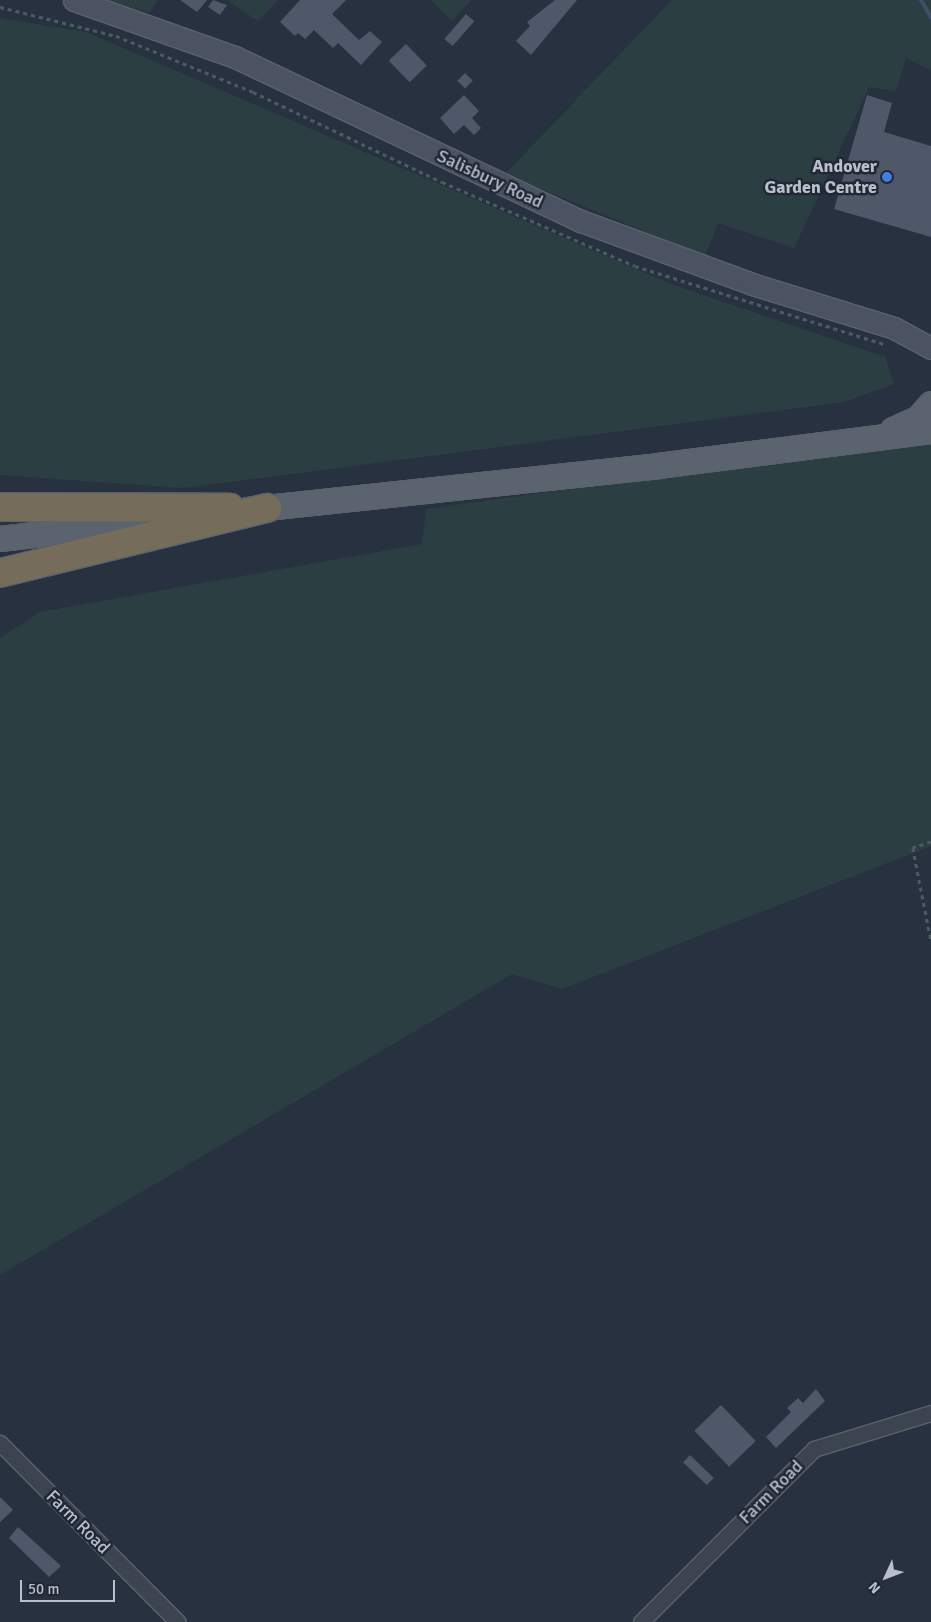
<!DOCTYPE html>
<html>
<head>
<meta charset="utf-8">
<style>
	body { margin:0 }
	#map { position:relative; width:931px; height:1622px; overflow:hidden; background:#283140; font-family:Signika,sans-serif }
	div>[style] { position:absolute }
	.green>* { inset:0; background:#2b3f42 }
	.stream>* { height:4px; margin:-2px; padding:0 2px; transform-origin:2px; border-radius:2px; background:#404e67 }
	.building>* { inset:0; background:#4f5868; transform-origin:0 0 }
	.path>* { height:2.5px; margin-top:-1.25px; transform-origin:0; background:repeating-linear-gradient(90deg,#4b5c60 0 4px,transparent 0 8px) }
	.roads { filter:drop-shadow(1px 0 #5a616d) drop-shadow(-1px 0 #5a616d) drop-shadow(0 1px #5a616d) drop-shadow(0 -1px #5a616d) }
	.street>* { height:15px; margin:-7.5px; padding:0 7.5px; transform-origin:7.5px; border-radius:7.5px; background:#3c4450 }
	.secondary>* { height:21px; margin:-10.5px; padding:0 10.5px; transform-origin:10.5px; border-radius:10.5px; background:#4b5362 }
	.primary>* { height:24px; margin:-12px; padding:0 12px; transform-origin:12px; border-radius:12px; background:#5b636f }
	.highway>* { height:28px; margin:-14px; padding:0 14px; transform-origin:14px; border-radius:14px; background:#756c5a }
	.dots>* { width:14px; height:14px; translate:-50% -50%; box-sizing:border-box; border:2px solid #212835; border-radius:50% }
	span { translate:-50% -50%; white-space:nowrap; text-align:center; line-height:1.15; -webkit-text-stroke:5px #212835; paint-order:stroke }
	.poi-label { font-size:18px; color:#b9bfca; font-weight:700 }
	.right { translate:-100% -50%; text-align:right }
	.street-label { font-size:18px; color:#b9bfca }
	.north { position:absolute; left:861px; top:1552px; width:50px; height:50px; -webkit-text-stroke:4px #212835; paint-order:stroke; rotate:227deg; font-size:14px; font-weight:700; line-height:20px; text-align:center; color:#b9bfca }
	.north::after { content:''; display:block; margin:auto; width:18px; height:22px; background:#b9bfca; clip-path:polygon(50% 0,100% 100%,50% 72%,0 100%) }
	.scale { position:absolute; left:20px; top:1580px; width:95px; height:22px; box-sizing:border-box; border:2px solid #b9bfca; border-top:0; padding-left:6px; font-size:15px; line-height:18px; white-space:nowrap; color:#b9bfca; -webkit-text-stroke:4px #212835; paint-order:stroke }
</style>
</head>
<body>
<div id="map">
	<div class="green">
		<i style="clip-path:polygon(107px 0,158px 0,149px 13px)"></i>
		<i style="clip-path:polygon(227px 0,278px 0,258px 21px)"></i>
		<i style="clip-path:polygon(430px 0,471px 0,452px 21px)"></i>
		<i style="clip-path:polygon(672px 0,931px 0,931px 70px,906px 58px,896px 91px,869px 87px,794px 248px,718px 223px,705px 256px,505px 174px)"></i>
		<i style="clip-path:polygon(0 18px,86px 32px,671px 284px,885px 357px,894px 384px,844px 402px,184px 488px,0 475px)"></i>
		<i style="clip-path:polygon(931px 439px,931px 846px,562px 989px,512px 974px,0 1275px,0 638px,40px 612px,422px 544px,426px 509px)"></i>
	</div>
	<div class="stream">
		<i style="left:921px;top:0;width:20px;rotate:60deg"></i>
	</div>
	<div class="building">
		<i style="clip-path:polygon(180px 0,207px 0,197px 12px)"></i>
		<i style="clip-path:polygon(213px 0,227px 5px,220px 15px,208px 7px)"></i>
		<i style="clip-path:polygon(300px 0,346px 0,332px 14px,359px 40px,370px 31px,382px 42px,361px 65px,338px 43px,333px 48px,314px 30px,305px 39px,298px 33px,295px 36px,280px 22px)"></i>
		<i style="clip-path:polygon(555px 0,577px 0,531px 55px,516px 41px,530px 26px,527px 22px)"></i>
		<i style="left:466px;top:14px;width:11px;height:33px;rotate:41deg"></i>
		<i style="left:406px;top:44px;width:30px;height:24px;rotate:46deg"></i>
		<i style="left:465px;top:73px;width:11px;height:11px;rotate:45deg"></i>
		<i style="clip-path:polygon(464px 95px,479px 111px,472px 118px,481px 128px,474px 135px,464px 125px,454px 134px,440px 118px)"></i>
		<i style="clip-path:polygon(867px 95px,892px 103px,884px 132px,931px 146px,931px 237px,834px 209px)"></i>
		<i style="clip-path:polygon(816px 1389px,825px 1401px,776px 1448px,766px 1437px,791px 1412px,787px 1408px,798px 1398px,803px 1403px)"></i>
		<i style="left:721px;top:1405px;width:50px;height:37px;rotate:46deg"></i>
		<i style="left:690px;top:1455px;width:33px;height:10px;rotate:44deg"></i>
		<i style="clip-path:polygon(0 1497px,13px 1510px,0 1522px)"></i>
		<i style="clip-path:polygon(18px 1527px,61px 1566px,49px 1577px,9px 1538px)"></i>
	</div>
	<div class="path">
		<i style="left:0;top:7px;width:120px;rotate:14deg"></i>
		<i style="left:116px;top:36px;width:148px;rotate:22.2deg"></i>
		<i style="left:253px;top:92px;width:209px;rotate:25.5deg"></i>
		<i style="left:442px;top:182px;width:210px;rotate:23.5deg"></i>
		<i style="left:635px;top:266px;width:261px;rotate:17.4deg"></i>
		<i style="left:931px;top:842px;width:19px;rotate:162deg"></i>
		<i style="left:913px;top:848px;width:95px;rotate:79deg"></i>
	</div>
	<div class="roads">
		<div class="street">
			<i style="left:0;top:1443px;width:252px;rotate:45.2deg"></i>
			<i style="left:641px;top:1622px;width:245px;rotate:-45deg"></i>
			<i style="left:814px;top:1449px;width:122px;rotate:-17.1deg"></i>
		</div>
		<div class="secondary">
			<i style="left:74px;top:0;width:171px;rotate:19.5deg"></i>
			<i style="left:235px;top:57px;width:383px;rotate:25.4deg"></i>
			<i style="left:581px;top:221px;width:182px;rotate:20.2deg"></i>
			<i style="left:752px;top:284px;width:149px;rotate:17.2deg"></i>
			<i style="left:894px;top:328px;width:42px;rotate:28.4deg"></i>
		</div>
		<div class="primary">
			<i style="left:893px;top:430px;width:27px;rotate:-24deg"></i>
			<i style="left:918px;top:419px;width:20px;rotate:-49deg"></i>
			<i style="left:248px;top:510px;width:412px;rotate:-6.1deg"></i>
			<i style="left:658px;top:466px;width:275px;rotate:-7.3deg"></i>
			<i style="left:0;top:539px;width:186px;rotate:-6.5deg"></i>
		</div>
		<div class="highway">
			<i style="left:0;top:507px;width:230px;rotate:0.2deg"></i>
			<i style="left:0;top:573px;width:275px;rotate:-13.7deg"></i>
		</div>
	</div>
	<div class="dots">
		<i style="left:887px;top:177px;background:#3f7fe0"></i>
	</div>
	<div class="poi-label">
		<span class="right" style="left:877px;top:177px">Andover<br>Garden Centre</span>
	</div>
	<div class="street-label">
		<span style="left:490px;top:179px;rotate:25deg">Salisbury Road</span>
		<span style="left:771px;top:1492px;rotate:-45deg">Farm Road</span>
		<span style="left:78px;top:1522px;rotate:45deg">Farm Road</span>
	</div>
	<div class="north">N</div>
	<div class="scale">50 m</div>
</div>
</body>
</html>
